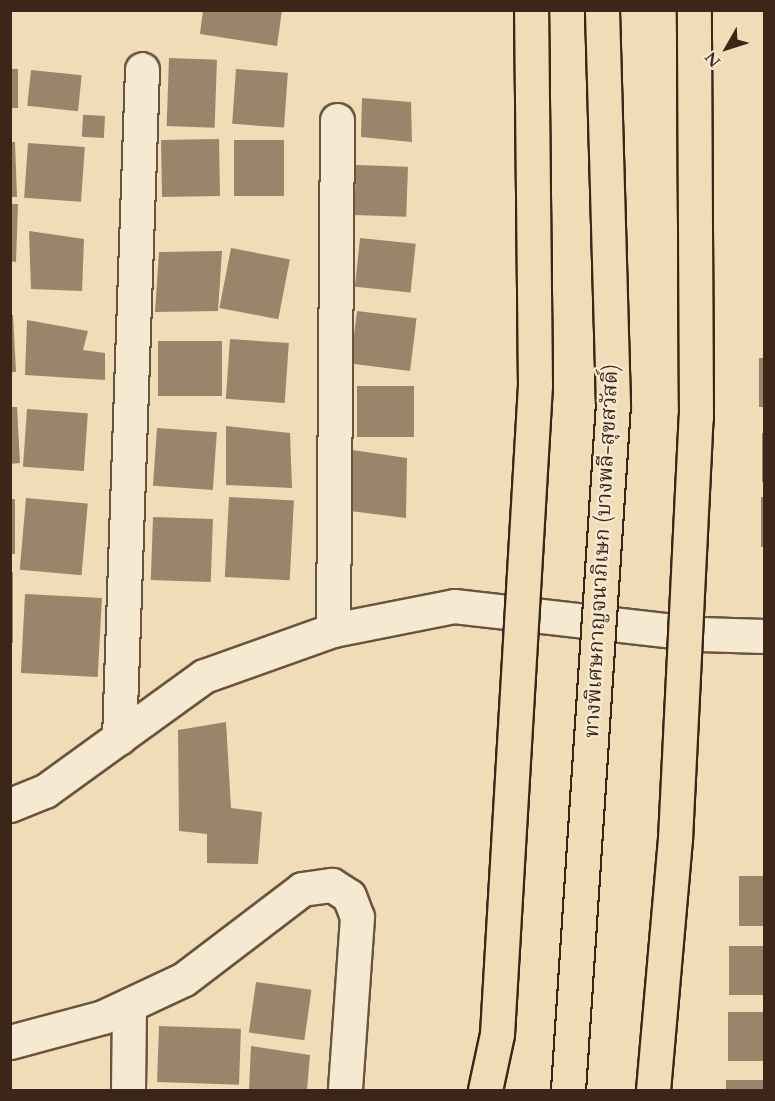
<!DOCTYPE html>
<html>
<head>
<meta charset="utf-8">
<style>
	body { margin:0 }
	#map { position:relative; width:775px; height:1101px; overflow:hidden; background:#f0ddb8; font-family:Cardo,"Noto Serif Thai",serif }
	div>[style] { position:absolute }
	.building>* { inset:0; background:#9a856b; transform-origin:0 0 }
	.roads { filter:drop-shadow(2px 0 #695440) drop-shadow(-2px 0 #695440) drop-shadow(0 2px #695440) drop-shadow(0 -2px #695440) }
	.street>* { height:33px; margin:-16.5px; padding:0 16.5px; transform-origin:16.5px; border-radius:16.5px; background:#f5e9d1 }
	.bridges { filter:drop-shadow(2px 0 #3c2618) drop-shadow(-2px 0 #3c2618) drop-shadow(0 2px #3c2618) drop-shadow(0 -2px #3c2618) }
	.highway-bridge>* { height:33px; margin:-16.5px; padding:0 16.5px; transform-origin:16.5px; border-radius:16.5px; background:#f0ddb8 }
	span { translate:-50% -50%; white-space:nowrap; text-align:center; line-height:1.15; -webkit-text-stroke:4.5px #f5e9d1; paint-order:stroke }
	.street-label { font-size:21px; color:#3c2618 }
	.frame { position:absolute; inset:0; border:12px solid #3c2618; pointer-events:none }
	.north { position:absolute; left:697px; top:18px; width:60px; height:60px; -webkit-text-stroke:4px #f5e9d1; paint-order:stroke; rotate:231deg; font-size:16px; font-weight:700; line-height:24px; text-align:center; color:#3c2618 }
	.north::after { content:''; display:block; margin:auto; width:21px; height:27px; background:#3c2618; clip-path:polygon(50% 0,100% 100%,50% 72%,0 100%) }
</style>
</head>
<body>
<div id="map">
	<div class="building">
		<i style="clip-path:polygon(203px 10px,282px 10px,277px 46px,200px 34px)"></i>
		<i style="left:169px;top:58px;width:48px;height:68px;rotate:2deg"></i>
		<i style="left:10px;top:69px;width:8px;height:39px"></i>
		<i style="left:236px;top:69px;width:52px;height:55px;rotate:4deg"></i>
		<i style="left:31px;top:70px;width:51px;height:36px;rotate:6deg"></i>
		<i style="clip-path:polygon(362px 98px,411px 102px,412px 142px,361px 137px)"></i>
		<i style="left:105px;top:116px;width:22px;height:22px;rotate:93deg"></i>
		<i style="left:219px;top:139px;width:57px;height:58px;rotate:89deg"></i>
		<i style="left:234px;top:140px;width:50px;height:56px"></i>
		<i style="clip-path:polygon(10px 142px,15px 142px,17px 197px,10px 197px)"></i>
		<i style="left:28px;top:143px;width:57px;height:55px;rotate:4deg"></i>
		<i style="left:356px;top:165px;width:52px;height:50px;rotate:2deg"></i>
		<i style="clip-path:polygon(10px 204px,18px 204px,16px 262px,10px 261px)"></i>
		<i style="clip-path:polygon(29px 231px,84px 239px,82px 291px,31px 289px)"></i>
		<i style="left:360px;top:238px;width:56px;height:49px;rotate:6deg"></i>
		<i style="left:231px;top:248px;width:60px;height:61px;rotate:11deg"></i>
		<i style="clip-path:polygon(222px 251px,218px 311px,155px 312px,159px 252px)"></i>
		<i style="left:357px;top:311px;width:60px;height:53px;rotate:7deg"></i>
		<i style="clip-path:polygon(10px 315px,13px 315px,16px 372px,10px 372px)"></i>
		<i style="clip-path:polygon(27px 320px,88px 331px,83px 350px,105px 353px,105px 380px,25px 375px)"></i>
		<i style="left:230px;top:339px;width:59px;height:60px;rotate:4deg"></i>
		<i style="left:158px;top:341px;width:64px;height:55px"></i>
		<i style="left:759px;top:358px;width:5px;height:49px"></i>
		<i style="left:357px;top:386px;width:57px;height:51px"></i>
		<i style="clip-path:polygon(10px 407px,17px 407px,20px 463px,10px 464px)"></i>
		<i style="left:27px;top:409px;width:61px;height:58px;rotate:4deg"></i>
		<i style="clip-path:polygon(226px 426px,290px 433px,292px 488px,226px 485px)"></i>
		<i style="left:157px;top:428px;width:60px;height:58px;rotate:4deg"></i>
		<i style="left:762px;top:433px;width:2px;height:49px"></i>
		<i style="clip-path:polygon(352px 450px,407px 458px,406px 518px,350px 511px)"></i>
		<i style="left:229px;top:497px;width:65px;height:80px;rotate:3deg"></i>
		<i style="left:761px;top:497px;width:3px;height:50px"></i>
		<i style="left:26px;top:498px;width:62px;height:72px;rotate:5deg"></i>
		<i style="left:10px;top:499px;width:5px;height:55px"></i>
		<i style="left:153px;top:517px;width:60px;height:63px;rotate:2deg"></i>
		<i style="left:10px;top:572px;width:3px;height:71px"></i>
		<i style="left:25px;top:594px;width:77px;height:79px;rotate:3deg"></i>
		<i style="clip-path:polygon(226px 722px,231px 808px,262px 812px,258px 864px,207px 863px,207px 834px,179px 831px,178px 730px)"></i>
		<i style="left:739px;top:876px;width:25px;height:50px"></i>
		<i style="left:729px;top:946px;width:35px;height:49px"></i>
		<i style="left:256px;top:982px;width:56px;height:51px;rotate:8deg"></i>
		<i style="left:728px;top:1012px;width:36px;height:49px"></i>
		<i style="left:159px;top:1026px;width:82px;height:56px;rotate:2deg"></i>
		<i style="clip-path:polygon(251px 1046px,310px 1055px,307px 1090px,249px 1090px)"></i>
		<i style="left:726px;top:1080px;width:38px;height:10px"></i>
	</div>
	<div class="roads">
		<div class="street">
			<i style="left:333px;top:630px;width:510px;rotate:-89.55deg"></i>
			<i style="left:119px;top:738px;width:669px;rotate:-88.03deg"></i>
			<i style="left:10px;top:805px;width:38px;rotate:-22deg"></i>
			<i style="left:45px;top:791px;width:196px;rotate:-35.9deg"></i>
			<i style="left:204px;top:676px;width:137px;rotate:-19.6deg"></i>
			<i style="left:333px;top:630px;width:123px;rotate:-11.2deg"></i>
			<i style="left:454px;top:606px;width:248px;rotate:6.5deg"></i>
			<i style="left:700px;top:634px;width:64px;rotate:1.8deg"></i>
			<i style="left:10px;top:1042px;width:96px;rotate:-15deg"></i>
			<i style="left:103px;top:1017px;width:89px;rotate:-25.1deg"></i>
			<i style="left:184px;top:979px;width:148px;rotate:-37.3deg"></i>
			<i style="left:302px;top:889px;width:30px;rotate:-8deg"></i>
			<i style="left:332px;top:885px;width:20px;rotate:33deg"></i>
			<i style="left:349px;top:896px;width:22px;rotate:69deg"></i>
			<i style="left:357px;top:917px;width:173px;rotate:94deg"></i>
			<i style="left:128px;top:1090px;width:85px;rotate:-89.3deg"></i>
		</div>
	</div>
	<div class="bridges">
		<div class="highway-bridge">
			<i style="left:485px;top:1090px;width:57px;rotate:-77.9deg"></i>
			<i style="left:497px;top:1034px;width:650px;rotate:-86.65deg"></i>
			<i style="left:535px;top:385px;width:375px;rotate:-90.6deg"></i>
			<i style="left:568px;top:1090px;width:687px;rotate:-86.25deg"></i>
			<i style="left:613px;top:404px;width:394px;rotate:-91.6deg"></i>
			<i style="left:653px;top:1090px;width:252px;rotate:-85deg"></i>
			<i style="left:675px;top:839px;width:423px;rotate:-87.2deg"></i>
			<i style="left:696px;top:417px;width:407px;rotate:-90.3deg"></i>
		</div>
	</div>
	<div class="street-label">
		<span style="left:602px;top:551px;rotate:-87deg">ทางพิเศษกาญจนาภิเษก (บางพลี-สุขสวัสดิ์)</span>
	</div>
	<div class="frame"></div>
	<div class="north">N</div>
</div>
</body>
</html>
